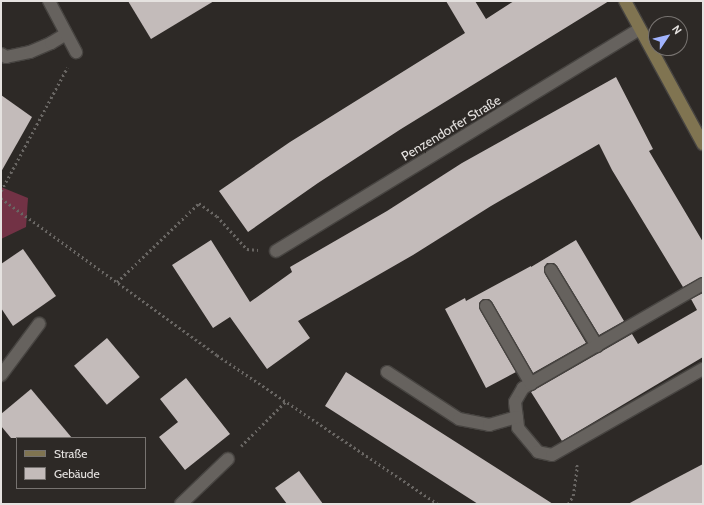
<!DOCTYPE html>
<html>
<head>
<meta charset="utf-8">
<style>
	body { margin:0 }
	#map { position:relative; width:704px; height:505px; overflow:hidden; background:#2d2926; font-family:Cabin,sans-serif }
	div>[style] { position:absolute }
	.green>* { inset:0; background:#723245 }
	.building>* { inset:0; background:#c3bbba; transform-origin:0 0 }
	.path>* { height:2.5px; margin-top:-1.25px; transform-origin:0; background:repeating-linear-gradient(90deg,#696663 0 2px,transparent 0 5px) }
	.roads { filter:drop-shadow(1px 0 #474441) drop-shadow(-1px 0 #474441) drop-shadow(0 1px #474441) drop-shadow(0 -1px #474441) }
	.lane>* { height:12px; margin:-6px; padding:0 6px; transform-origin:6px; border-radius:6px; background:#66625e }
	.street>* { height:12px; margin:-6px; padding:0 6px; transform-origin:6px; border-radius:6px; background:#66625e }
	.secondary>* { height:12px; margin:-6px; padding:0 6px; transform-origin:6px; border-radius:6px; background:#807451 }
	span { translate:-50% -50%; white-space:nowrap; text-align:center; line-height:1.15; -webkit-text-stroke:4px #2d2926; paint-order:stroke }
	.street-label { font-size:13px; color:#e5e2e0 }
	.frame { position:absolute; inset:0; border:2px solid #e5e2e0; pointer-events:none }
	.legend { position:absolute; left:16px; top:437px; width:130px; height:52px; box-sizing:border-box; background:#2d2926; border:1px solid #777370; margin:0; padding:5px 7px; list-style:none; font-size:12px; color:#e5e2e0 }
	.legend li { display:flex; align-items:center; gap:8px; height:20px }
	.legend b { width:20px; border:1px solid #777370 }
	.north { position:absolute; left:648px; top:16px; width:40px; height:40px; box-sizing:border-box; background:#2d2926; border:1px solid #777370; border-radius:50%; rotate:55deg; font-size:11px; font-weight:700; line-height:16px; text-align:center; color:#e5e2e0 }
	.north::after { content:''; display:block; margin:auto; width:14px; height:18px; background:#a1b3fd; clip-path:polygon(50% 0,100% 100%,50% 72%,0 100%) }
</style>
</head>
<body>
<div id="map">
	<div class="green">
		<i style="clip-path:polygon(1px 187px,28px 198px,26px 227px,1px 239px)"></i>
	</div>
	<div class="building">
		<i style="clip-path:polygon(128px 1px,214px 1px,151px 39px)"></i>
		<i style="clip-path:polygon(446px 1px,475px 1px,486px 19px,514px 1px,609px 1px,401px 129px,318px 183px,248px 232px,219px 191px,290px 142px,465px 33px)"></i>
		<i style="clip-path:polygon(616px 77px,653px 149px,649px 151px,703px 242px,703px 277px,683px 287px,612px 170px,599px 144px,491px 206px,413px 255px,298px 321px,310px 338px,267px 369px,230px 317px,213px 328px,172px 265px,211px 240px,250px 302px,292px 272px,290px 267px,387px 211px,462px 163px)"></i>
		<i style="clip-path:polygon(1px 95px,32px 117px,1px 172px)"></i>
		<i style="clip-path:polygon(576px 240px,624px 321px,599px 335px,557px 266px,554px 263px,547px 263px,544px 267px,545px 274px,586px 343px,533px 373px,492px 302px,489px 299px,483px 299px,479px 303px,480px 310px,516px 372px,486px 388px,445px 309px,465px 298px,466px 301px,531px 266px,531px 267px)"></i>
		<i style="clip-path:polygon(23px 249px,56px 296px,13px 326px,1px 308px,1px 264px)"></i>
		<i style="clip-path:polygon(703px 293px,703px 357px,562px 441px,531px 392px,632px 334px,638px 344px,697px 310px,691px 299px)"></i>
		<i style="left:107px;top:338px;width:51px;height:43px;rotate:50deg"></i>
		<i style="clip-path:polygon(346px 372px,382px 395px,553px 504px,478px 504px,325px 406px)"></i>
		<i style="clip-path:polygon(186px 378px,230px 434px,185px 470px,159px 437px,178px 422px,160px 399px)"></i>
		<i style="clip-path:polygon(31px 389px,72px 438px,11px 438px,1px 426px,1px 414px)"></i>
		<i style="clip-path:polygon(703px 464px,703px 504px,628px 504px,663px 485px)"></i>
		<i style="clip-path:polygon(299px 471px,323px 504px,287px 504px,275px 488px)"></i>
	</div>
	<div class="path">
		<i style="left:1px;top:191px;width:140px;rotate:-61.8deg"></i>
		<i style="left:1px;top:198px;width:267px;rotate:36deg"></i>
		<i style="left:217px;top:355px;width:267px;rotate:34deg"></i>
		<i style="left:117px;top:282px;width:114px;rotate:-43.9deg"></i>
		<i style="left:199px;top:203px;width:22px;rotate:36deg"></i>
		<i style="left:217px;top:216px;width:45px;rotate:47.7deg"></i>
		<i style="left:247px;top:249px;width:11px;rotate:5deg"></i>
		<i style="left:241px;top:446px;width:64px;rotate:-45deg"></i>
		<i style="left:568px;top:504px;width:9px;rotate:-58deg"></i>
		<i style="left:573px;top:496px;width:29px;rotate:-82deg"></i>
		<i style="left:577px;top:467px;width:3px;rotate:-108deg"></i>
	</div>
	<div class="roads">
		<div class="lane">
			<i style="left:1px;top:54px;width:6px;rotate:31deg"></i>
			<i style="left:6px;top:57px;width:25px;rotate:-12deg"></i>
			<i style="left:30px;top:52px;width:23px;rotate:-23deg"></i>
			<i style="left:51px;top:43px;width:17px;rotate:-31deg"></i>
			<i style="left:551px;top:270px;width:89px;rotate:58.8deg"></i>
			<i style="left:703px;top:284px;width:208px;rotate:150deg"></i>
			<i style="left:523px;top:388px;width:16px;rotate:120deg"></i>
			<i style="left:515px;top:402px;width:26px;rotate:83deg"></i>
			<i style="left:518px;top:428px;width:31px;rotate:50deg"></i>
			<i style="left:538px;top:452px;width:14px;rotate:12deg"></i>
			<i style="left:552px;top:455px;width:174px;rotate:-29.7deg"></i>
			<i style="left:486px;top:306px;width:90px;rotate:60deg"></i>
			<i style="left:387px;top:372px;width:86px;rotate:33.1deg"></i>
			<i style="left:459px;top:419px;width:31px;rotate:11deg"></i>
			<i style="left:489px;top:425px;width:29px;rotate:-16deg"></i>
		</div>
		<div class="street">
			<i style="left:49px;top:1px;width:58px;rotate:62.1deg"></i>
			<i style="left:276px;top:251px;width:426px;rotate:-31.4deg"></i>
			<i style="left:1px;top:375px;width:64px;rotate:-53.3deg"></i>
			<i style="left:181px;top:504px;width:65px;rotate:-43.8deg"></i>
		</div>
		<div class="secondary">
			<i style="left:625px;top:1px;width:163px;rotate:61.4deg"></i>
		</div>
	</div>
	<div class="street-label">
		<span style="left:451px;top:128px;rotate:-31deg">Penzendorfer Straße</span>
	</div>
	<div class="frame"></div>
	<ul class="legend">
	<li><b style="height:5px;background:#807451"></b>Straße</li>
	<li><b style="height:11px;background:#c3bbba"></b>Gebäude</li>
	</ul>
	<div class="north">N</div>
</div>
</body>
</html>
